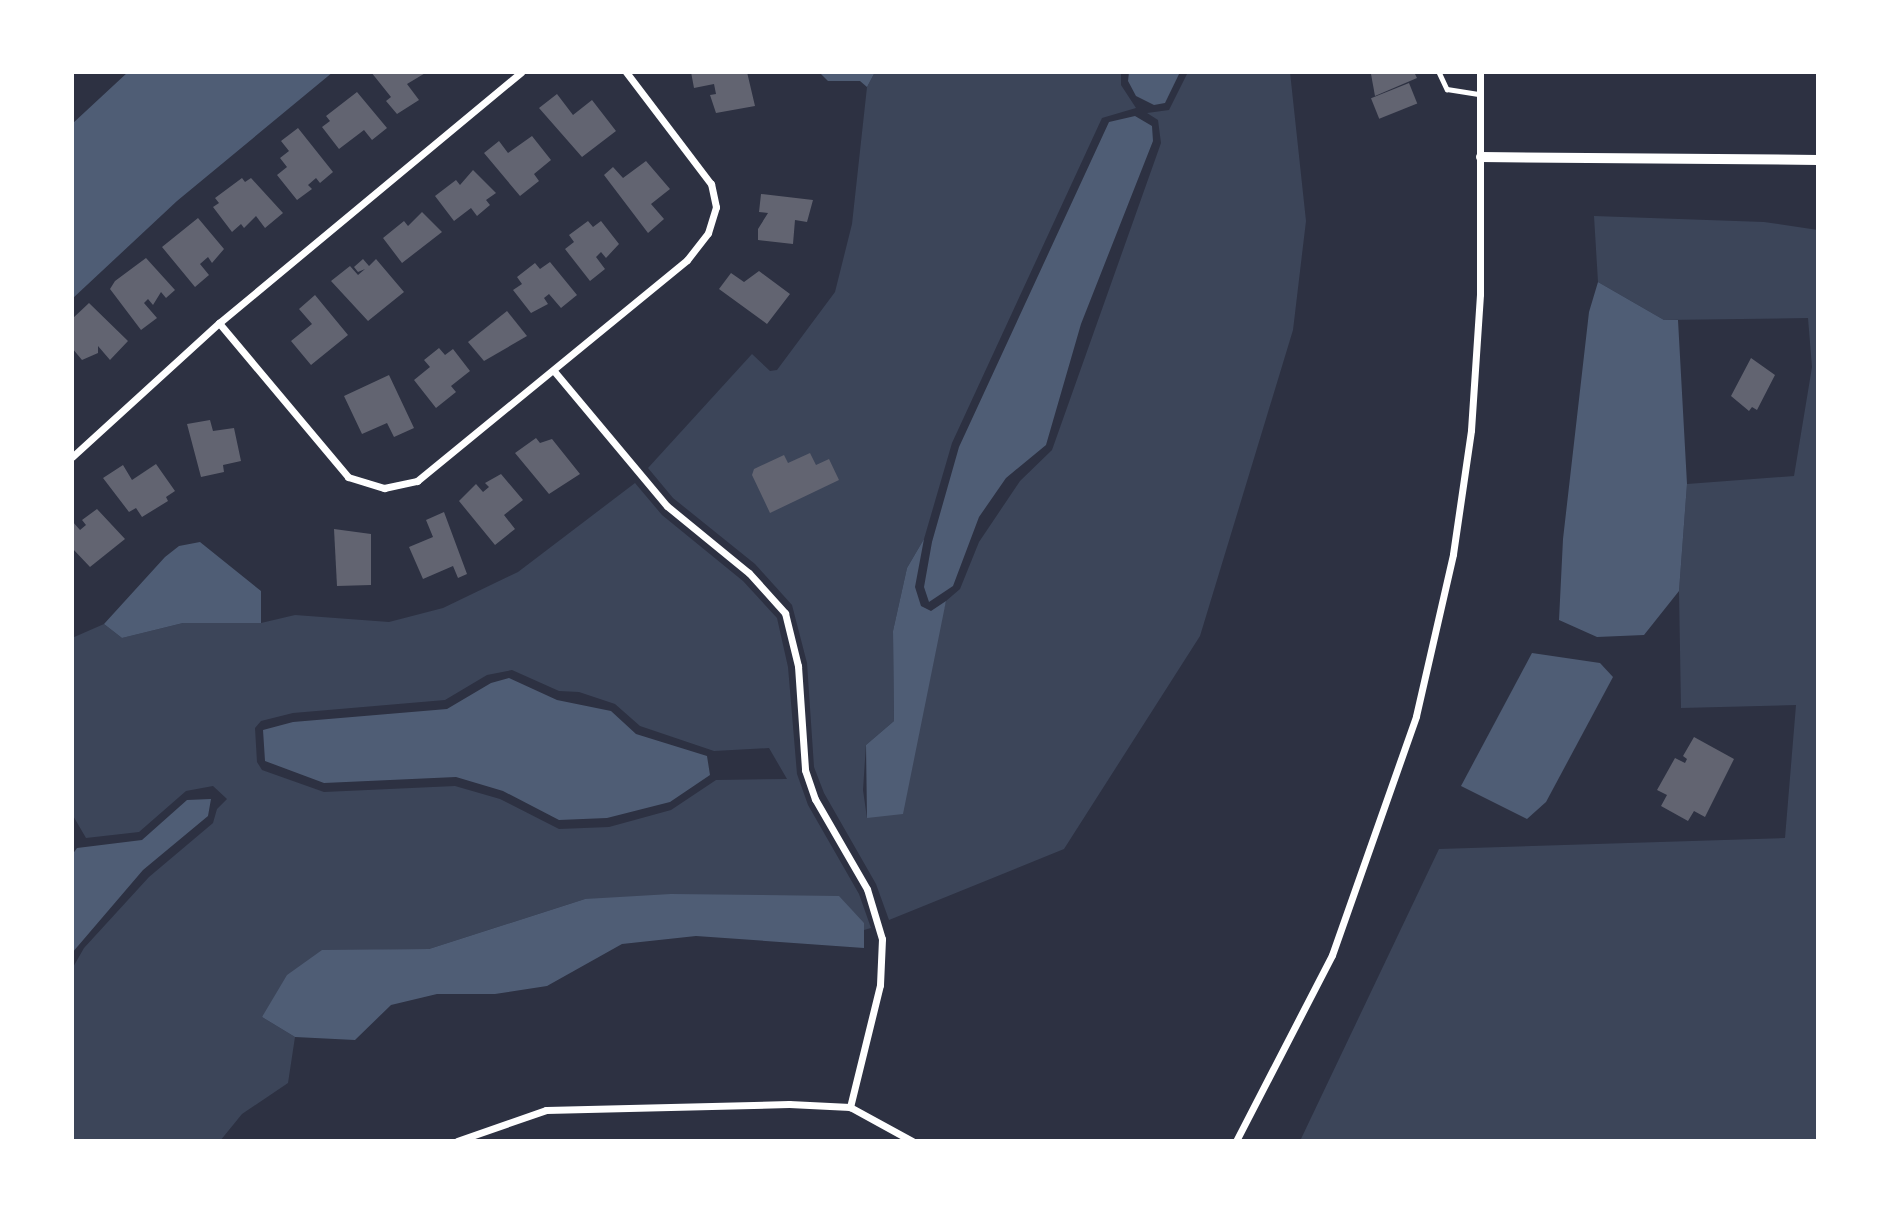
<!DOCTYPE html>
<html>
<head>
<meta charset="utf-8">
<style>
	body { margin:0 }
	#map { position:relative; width:1890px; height:1213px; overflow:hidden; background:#2d3142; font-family:Raleway,sans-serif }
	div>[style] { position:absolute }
	.green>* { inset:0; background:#3c4559 }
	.water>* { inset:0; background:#4f5d75 }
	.building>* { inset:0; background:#626471; transform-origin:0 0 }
	.service>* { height:4.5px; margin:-2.25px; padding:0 2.25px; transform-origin:2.25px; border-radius:2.25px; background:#fff }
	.minor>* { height:7px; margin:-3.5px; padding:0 3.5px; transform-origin:3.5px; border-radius:3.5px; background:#fff }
	.tertiary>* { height:10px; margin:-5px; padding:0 5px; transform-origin:5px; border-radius:5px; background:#fff }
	span { translate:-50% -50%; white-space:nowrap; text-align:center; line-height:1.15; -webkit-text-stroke:7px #fff; paint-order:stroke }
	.frame { position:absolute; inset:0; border:74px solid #fff; pointer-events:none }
</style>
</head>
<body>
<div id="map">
	<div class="green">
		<i style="clip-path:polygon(875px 72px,1121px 72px,1121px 85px,1136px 108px,1102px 118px,952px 443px,924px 539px,907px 568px,893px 631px,894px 721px,866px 745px,863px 790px,867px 818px,929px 665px,946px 601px,960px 589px,979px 542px,1020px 481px,1052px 450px,1161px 143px,1158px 120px,1147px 113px,1169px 110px,1188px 72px,1290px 72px,1306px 221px,1293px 330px,1200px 636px,1064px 849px,889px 920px,876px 884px,824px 793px,814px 767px,807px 663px,792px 605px,755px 564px,673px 498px,648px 468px,752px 354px,770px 371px,777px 370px,835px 292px,852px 224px,867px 87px)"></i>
		<i style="clip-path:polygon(1594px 216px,1764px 222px,1818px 230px,1818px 1141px,1300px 1141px,1439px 849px,1785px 838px,1796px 705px,1681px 708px,1679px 591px,1687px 484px,1794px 476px,1812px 367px,1808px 318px,1664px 320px,1598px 282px)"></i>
		<i style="clip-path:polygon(evenodd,635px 483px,662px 515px,743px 581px,777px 618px,788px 667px,797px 774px,808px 805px,859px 894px,871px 928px,864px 930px,864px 923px,585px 899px,429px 949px,322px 951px,262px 1017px,295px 1037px,288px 1083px,242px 1114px,220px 1141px,72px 1141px,72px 969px,84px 948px,149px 877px,213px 823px,217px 809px,227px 799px,213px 786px,186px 791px,139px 832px,86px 838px,72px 814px,72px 638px,104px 624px,122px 638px,183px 623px,261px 623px,295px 615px,389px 622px,443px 608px,518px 572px,635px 483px,512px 670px,559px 691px,579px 692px,615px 704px,640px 726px,714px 751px,769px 748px,787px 779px,716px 780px,671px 810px,609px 827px,559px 829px,500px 799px,455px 786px,324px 792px,262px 770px,257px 762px,255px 728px,261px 721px,293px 713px,445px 700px,487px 675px,512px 670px)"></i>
	</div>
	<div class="water">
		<i style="clip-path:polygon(128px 72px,333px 72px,177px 201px,72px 299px,72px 124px)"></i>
		<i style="clip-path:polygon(819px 72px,875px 72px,867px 87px,860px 81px,828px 81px)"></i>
		<i style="clip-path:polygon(1129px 72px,1180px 72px,1165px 103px,1154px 105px,1136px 96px,1128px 81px)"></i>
		<i style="clip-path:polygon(1135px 116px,1152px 126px,1153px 141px,1081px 324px,1046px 445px,1006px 478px,979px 517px,953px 586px,929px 602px,924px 587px,932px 542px,959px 447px,1109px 122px)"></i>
		<i style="clip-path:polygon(1598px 282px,1664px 320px,1678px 320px,1687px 484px,1679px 591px,1644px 635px,1597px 637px,1559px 620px,1563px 539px,1589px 312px)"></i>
		<i style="clip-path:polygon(924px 539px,915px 587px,921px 606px,931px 611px,946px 601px,903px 814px,867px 818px,866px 745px,894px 721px,893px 631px,907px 568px)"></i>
		<i style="clip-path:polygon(200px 542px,261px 591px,261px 623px,183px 623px,122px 638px,104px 624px,165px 557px,179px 546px)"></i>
		<i style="clip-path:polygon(1532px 653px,1600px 663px,1613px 677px,1546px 802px,1527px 819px,1461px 786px)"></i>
		<i style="clip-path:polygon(509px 678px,557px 700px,611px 711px,636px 734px,707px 756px,710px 775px,670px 802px,607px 818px,559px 820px,503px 791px,456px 777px,324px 783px,265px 761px,263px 730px,293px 722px,447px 709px,491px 683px)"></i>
		<i style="clip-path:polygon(211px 799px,208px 816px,143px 870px,72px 953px,72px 855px,77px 848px,142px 840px,187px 800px)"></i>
		<i style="clip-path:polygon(671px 894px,839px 896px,864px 923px,864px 948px,696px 936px,622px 944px,547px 986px,495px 994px,437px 994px,391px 1005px,355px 1040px,295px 1037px,262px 1017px,287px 975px,322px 950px,429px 949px,585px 899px)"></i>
	</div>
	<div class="building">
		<i style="clip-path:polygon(371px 72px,427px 72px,407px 84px,419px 100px,397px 114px,386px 101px,391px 97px)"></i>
		<i style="clip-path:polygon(691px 72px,747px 72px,755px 106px,716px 113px,710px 95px,716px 94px,714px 84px,694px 88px)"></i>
		<i style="clip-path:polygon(1376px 72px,1414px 72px,1417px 78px,1375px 96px,1371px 74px)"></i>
		<i style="left:1409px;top:83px;width:22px;height:41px;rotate:68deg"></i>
		<i style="clip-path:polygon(357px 92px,387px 128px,372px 140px,364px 130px,339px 149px,322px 127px,330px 121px,326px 116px)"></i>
		<i style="clip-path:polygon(557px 94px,573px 115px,592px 100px,616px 131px,582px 157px,539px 108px)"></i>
		<i style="clip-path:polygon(298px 128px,333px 172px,320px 183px,316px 178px,308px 185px,312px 189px,297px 200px,277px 175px,287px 167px,280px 158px,289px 151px,281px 141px)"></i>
		<i style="clip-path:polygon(532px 136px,551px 160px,534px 174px,539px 181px,520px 196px,484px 153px,499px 141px,508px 153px)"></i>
		<i style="clip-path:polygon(646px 161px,670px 189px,651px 204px,664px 219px,648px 233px,604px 175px,613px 167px,623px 178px)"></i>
		<i style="clip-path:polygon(473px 170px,496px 193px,486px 200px,490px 205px,477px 216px,471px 208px,454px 221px,435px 196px,456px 180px,460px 185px)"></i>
		<i style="clip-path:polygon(242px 178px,245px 182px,251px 178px,283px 213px,265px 228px,256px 216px,244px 228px,241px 224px,232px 232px,213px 207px,219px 203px,215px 198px)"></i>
		<i style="clip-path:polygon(761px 194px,813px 200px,807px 222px,795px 220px,793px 244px,758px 240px,758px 229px,768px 213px,759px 212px)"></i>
		<i style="clip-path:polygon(422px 212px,442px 232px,402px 263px,383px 238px,404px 221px,408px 226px)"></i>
		<i style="clip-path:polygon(198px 218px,224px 249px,212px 263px,208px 257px,200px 264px,209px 275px,195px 287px,162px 247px)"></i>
		<i style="clip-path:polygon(588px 221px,593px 227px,601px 221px,619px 244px,606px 258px,601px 252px,596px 257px,605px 269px,590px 281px,565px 249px,574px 242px,569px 235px)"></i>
		<i style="clip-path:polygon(146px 258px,175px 290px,166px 298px,161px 292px,153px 305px,148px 299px,144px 303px,157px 318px,141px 330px,110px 289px,115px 281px)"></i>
		<i style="clip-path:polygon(363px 259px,369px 266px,376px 259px,404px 292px,368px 321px,331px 281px,350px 266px,358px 275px,365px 269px,358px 272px,354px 267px)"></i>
		<i style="clip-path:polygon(550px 262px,577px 295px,561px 308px,549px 294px,544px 298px,548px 304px,531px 313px,513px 290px,522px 284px,517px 277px,535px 263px,540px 269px)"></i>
		<i style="clip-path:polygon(759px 271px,790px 294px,767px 324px,719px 289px,731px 273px,744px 282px)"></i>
		<i style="clip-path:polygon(315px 295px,348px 335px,311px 365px,291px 341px,312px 324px,299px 309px)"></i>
		<i style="clip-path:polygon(89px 303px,128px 341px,110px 360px,98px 346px,98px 353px,82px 360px,72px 348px,72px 319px)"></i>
		<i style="clip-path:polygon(507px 311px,527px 336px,484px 361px,468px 342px)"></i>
		<i style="clip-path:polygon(439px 348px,445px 355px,453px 349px,470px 371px,451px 386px,456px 392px,436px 408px,414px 380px,430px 367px,424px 360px)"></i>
		<i style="clip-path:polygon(1751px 358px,1775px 375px,1757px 410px,1752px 407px,1749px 411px,1731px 396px)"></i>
		<i style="clip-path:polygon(389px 375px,414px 428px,394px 437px,387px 423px,362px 434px,344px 396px)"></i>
		<i style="clip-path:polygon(210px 420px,213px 431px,234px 428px,241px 461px,223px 465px,224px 472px,201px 477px,187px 424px)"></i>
		<i style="clip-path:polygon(536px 438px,540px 443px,552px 439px,580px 474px,549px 494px,515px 453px)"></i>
		<i style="clip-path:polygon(810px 453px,816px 465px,829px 459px,839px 480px,770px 513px,752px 475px,754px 469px,784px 455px,788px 463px)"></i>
		<i style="clip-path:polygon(156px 464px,175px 491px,166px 497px,168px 501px,142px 517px,136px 508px,129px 512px,103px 478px,123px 465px,132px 480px)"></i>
		<i style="clip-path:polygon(501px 474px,523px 500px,504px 515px,515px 529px,495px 545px,459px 501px,476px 484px,483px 492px,489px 487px,485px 483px)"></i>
		<i style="clip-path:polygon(97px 509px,125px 539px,90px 567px,72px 548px,72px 521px,80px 530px,86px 525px,82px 520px)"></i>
		<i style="clip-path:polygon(444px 512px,467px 574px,458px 578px,453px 566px,423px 579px,409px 547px,433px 537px,426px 520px)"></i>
		<i style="clip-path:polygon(334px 529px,371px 534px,371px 585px,337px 586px)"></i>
		<i style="clip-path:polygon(1694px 737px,1734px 759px,1705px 817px,1694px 811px,1688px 821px,1661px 806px,1667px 795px,1657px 790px,1675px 758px,1685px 763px,1687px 759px,1683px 756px)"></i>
	</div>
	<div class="service">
		<i style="left:1439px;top:72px;width:19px;rotate:65deg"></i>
		<i style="left:1447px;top:89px;width:33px;rotate:9deg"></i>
	</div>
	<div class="minor">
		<i style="left:219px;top:323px;width:201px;rotate:50deg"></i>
		<i style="left:348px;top:477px;width:38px;rotate:17deg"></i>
		<i style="left:384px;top:488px;width:34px;rotate:-12deg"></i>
		<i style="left:417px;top:481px;width:349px;rotate:-39.3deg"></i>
		<i style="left:687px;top:260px;width:34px;rotate:-52deg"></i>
		<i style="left:708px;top:233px;width:27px;rotate:-73deg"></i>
		<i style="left:716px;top:207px;width:24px;rotate:-102deg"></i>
		<i style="left:711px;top:184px;width:141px;rotate:-127.2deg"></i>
		<i style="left:554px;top:371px;width:176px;rotate:50.1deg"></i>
		<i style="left:667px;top:506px;width:106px;rotate:39.3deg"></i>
		<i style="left:749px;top:573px;width:54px;rotate:48deg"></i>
		<i style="left:785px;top:613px;width:55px;rotate:76.2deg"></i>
		<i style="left:798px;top:666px;width:104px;rotate:86.1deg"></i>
		<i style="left:805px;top:770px;width:31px;rotate:71deg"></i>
		<i style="left:815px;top:799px;width:104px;rotate:60deg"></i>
		<i style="left:867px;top:889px;width:52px;rotate:73.3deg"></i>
		<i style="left:882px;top:939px;width:46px;rotate:92.5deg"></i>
		<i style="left:880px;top:985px;width:126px;rotate:103.8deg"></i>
		<i style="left:72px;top:457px;width:199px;rotate:-42.4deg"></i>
		<i style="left:219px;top:323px;width:393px;rotate:-39.7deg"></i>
		<i style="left:457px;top:1141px;width:94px;rotate:-19.2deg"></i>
		<i style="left:546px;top:1110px;width:243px;rotate:-1.4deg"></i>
		<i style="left:789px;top:1104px;width:61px;rotate:2.8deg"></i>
		<i style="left:850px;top:1107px;width:71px;rotate:28.7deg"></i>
		<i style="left:1236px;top:1141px;width:209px;rotate:-62.7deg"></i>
		<i style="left:1332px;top:955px;width:253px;rotate:-70.6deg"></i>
		<i style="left:1416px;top:716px;width:166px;rotate:-77.1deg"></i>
		<i style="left:1453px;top:554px;width:125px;rotate:-81.7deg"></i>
		<i style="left:1471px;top:430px;width:136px;rotate:-86.2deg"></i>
		<i style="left:1480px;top:294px;width:222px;rotate:-90deg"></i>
	</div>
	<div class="tertiary">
		<i style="left:1481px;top:157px;width:337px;rotate:0.5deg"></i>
	</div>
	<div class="frame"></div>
</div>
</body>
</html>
